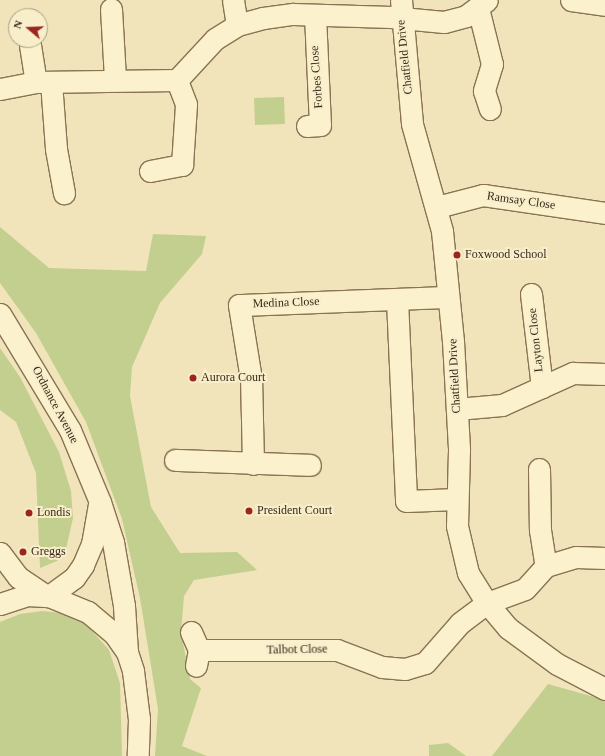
<!DOCTYPE html>
<html>
<head>
<meta charset="utf-8">
<style>
	body { margin:0 }
	#map { position:relative; width:605px; height:756px; overflow:hidden; background:#f1e4ba; font-family:Georgia,serif }
	div>[style] { position:absolute }
	.green>* { inset:0; background:#c3cf8e; transform-origin:0 0 }
	.roads { filter:drop-shadow(1px 0 #897353) drop-shadow(-1px 0 #897353) drop-shadow(0 1px #897353) drop-shadow(0 -1px #897353) }
	.minor>* { height:21px; margin:-10.5px; padding:0 10.5px; transform-origin:10.5px; border-radius:10.5px; background:#fbf1cd }
	.dots>* { width:11px; height:11px; translate:-50% -50%; box-sizing:border-box; border:2px solid #f8eeca; border-radius:50% }
	span { translate:-50% -50%; white-space:nowrap; text-align:center; line-height:1.15; -webkit-text-stroke:4px #f8eeca; paint-order:stroke }
	.street-label { font-size:12px; color:#36291a }
	.poi-label { font-size:12px; color:#36291a }
	.left { translate:0 -50%; text-align:left }
	.north { position:absolute; left:8px; top:8px; width:40px; height:40px; box-sizing:border-box; background:#f8eeca; border:1px solid #aa9f84; border-radius:50%; rotate:289deg; font-size:11px; font-weight:700; line-height:16px; text-align:center; color:#36291a }
	.north::after { content:''; display:block; margin:auto; width:14px; height:18px; background:#9c261f; clip-path:polygon(50% 0,100% 100%,50% 72%,0 100%) }
</style>
</head>
<body>
<div id="map">
	<div class="green">
		<i style="left:284px;top:97px;width:27px;height:30px;rotate:88deg"></i>
		<i style="clip-path:polygon(0 227px,49px 268px,146px 271px,153px 234px,206px 236px,202px 254px,160px 303px,132px 367px,130px 396px,151px 507px,180px 553px,237px 552px,257px 570px,194px 580px,184px 596px,181px 632px,190px 679px,201px 688px,182px 746px,207px 756px,155px 756px,158px 709px,140px 598px,122px 519px,86px 422px,36px 333px,0 283px)"></i>
		<i style="clip-path:polygon(0 348px,20px 377px,59px 452px,71px 491px,73px 518px,66px 549px,57px 561px,40px 568px,36px 473px,16px 422px,0 410px)"></i>
		<i style="clip-path:polygon(42px 611px,62px 613px,85px 623px,109px 650px,120px 683px,122px 756px,0 756px,0 622px,20px 614px)"></i>
		<i style="clip-path:polygon(548px 684px,605px 700px,605px 756px,492px 756px)"></i>
		<i style="clip-path:polygon(448px 743px,466px 756px,429px 756px,429px 745px)"></i>
	</div>
	<div class="roads">
		<div class="minor">
			<i style="left:233px;top:0;width:25px;rotate:81deg"></i>
			<i style="left:401px;top:0;width:124px;rotate:84.9deg"></i>
			<i style="left:412px;top:124px;width:111px;rotate:74.3deg"></i>
			<i style="left:442px;top:231px;width:111px;rotate:84.3deg"></i>
			<i style="left:453px;top:341px;width:109px;rotate:86.8deg"></i>
			<i style="left:459px;top:450px;width:76px;rotate:91.5deg"></i>
			<i style="left:457px;top:526px;width:48px;rotate:76.8deg"></i>
			<i style="left:468px;top:573px;width:36px;rotate:58deg"></i>
			<i style="left:487px;top:603px;width:33px;rotate:50deg"></i>
			<i style="left:508px;top:628px;width:61px;rotate:36.3deg"></i>
			<i style="left:557px;top:664px;width:54px;rotate:27.5deg"></i>
			<i style="left:571px;top:0;width:34px;rotate:8deg"></i>
			<i style="left:478px;top:8px;width:58px;rotate:76deg"></i>
			<i style="left:492px;top:64px;width:28px;rotate:107deg"></i>
			<i style="left:484px;top:91px;width:19px;rotate:72deg"></i>
			<i style="left:111px;top:9px;width:70px;rotate:86.7deg"></i>
			<i style="left:30px;top:45px;width:37px;rotate:81deg"></i>
			<i style="left:51px;top:82px;width:67px;rotate:85.7deg"></i>
			<i style="left:56px;top:149px;width:45px;rotate:79.7deg"></i>
			<i style="left:0;top:89px;width:37px;rotate:-11deg"></i>
			<i style="left:36px;top:82px;width:141px;rotate:-0.8deg"></i>
			<i style="left:177px;top:80px;width:56px;rotate:-47.2deg"></i>
			<i style="left:215px;top:39px;width:26px;rotate:-32deg"></i>
			<i style="left:237px;top:25px;width:27px;rotate:-15deg"></i>
			<i style="left:263px;top:18px;width:30px;rotate:-8deg"></i>
			<i style="left:293px;top:14px;width:98px;rotate:1.8deg"></i>
			<i style="left:391px;top:17px;width:53px;rotate:5.4deg"></i>
			<i style="left:444px;top:22px;width:23px;rotate:-15deg"></i>
			<i style="left:466px;top:16px;width:26px;rotate:-37deg"></i>
			<i style="left:307px;top:126px;width:13px;rotate:-4deg"></i>
			<i style="left:320px;top:125px;width:109px;rotate:-92.6deg"></i>
			<i style="left:150px;top:171px;width:33px;rotate:-11deg"></i>
			<i style="left:182px;top:165px;width:61px;rotate:-86.2deg"></i>
			<i style="left:186px;top:104px;width:26px;rotate:-111deg"></i>
			<i style="left:437px;top:207px;width:48px;rotate:-14.6deg"></i>
			<i style="left:483px;top:195px;width:123px;rotate:8.4deg"></i>
			<i style="left:531px;top:294px;width:94px;rotate:83.3deg"></i>
			<i style="left:397px;top:300px;width:201px;rotate:87.4deg"></i>
			<i style="left:406px;top:501px;width:51px;rotate:-2.2deg"></i>
			<i style="left:0;top:314px;width:135px;rotate:58.9deg"></i>
			<i style="left:70px;top:430px;width:78px;rotate:67.4deg"></i>
			<i style="left:100px;top:502px;width:42px;rotate:72deg"></i>
			<i style="left:113px;top:542px;width:65px;rotate:80.2deg"></i>
			<i style="left:124px;top:606px;width:46px;rotate:86.3deg"></i>
			<i style="left:457px;top:409px;width:45px;rotate:-5.1deg"></i>
			<i style="left:502px;top:405px;width:78px;rotate:-24.3deg"></i>
			<i style="left:573px;top:373px;width:32px;rotate:2deg"></i>
			<i style="left:175px;top:460px;width:135px;rotate:2.1deg"></i>
			<i style="left:253px;top:464px;width:85px;rotate:-91.3deg"></i>
			<i style="left:251px;top:379px;width:75px;rotate:-99.2deg"></i>
			<i style="left:239px;top:305px;width:209px;rotate:-2.2deg"></i>
			<i style="left:539px;top:469px;width:61px;rotate:89.1deg"></i>
			<i style="left:540px;top:530px;width:36px;rotate:81deg"></i>
			<i style="left:0;top:553px;width:30px;rotate:53deg"></i>
			<i style="left:18px;top:577px;width:34px;rotate:34deg"></i>
			<i style="left:49px;top:596px;width:31px;rotate:-36deg"></i>
			<i style="left:74px;top:578px;width:16px;rotate:-55deg"></i>
			<i style="left:83px;top:565px;width:23px;rotate:-67deg"></i>
			<i style="left:92px;top:544px;width:40px;rotate:-80deg"></i>
			<i style="left:0;top:604px;width:28px;rotate:-18deg"></i>
			<i style="left:27px;top:595px;width:22px;rotate:3deg"></i>
			<i style="left:49px;top:596px;width:42px;rotate:22.3deg"></i>
			<i style="left:88px;top:612px;width:35px;rotate:40deg"></i>
			<i style="left:115px;top:635px;width:21px;rotate:55deg"></i>
			<i style="left:127px;top:652px;width:20px;rotate:72deg"></i>
			<i style="left:133px;top:671px;width:48px;rotate:82.9deg"></i>
			<i style="left:139px;top:719px;width:37px;rotate:92deg"></i>
			<i style="left:191px;top:632px;width:20px;rotate:66deg"></i>
			<i style="left:199px;top:650px;width:16px;rotate:101deg"></i>
			<i style="left:199px;top:650px;width:138px"></i>
			<i style="left:337px;top:650px;width:48px;rotate:20.7deg"></i>
			<i style="left:382px;top:667px;width:23px;rotate:5deg"></i>
			<i style="left:405px;top:669px;width:21px;rotate:-17deg"></i>
			<i style="left:425px;top:663px;width:53px;rotate:-48.8deg"></i>
			<i style="left:460px;top:623px;width:34px;rotate:-37deg"></i>
			<i style="left:487px;top:603px;width:40px;rotate:-20.2deg"></i>
			<i style="left:525px;top:589px;width:31px;rotate:-48deg"></i>
			<i style="left:546px;top:566px;width:31px;rotate:-17deg"></i>
			<i style="left:576px;top:557px;width:29px;rotate:2deg"></i>
		</div>
	</div>
	<div class="dots">
		<i style="left:457px;top:255px;background:#9c261f"></i>
		<i style="left:193px;top:378px;background:#9c261f"></i>
		<i style="left:249px;top:511px;background:#9c261f"></i>
		<i style="left:29px;top:513px;background:#9c261f"></i>
		<i style="left:23px;top:552px;background:#9c261f"></i>
	</div>
	<div class="street-label">
		<span style="left:405px;top:57px;rotate:-96deg">Chatfield Drive</span>
		<span style="left:317px;top:77px;rotate:-94deg">Forbes Close</span>
		<span style="left:521px;top:201px;rotate:8deg">Ramsay Close</span>
		<span style="left:286px;top:303px;rotate:-2deg">Medina Close</span>
		<span style="left:536px;top:340px;rotate:-96deg">Layton Close</span>
		<span style="left:455px;top:376px;rotate:-93deg">Chatfield Drive</span>
		<span style="left:55px;top:405px;rotate:62deg">Ordnance Avenue</span>
		<span style="left:297px;top:650px;rotate:-1deg">Talbot Close</span>
	</div>
	<div class="poi-label">
		<span class="left" style="left:465px;top:255px">Foxwood School</span>
		<span class="left" style="left:201px;top:378px">Aurora Court</span>
		<span class="left" style="left:257px;top:511px">President Court</span>
		<span class="left" style="left:37px;top:513px">Londis</span>
		<span class="left" style="left:31px;top:552px">Greggs</span>
	</div>
	<div class="north">N</div>
</div>
</body>
</html>
